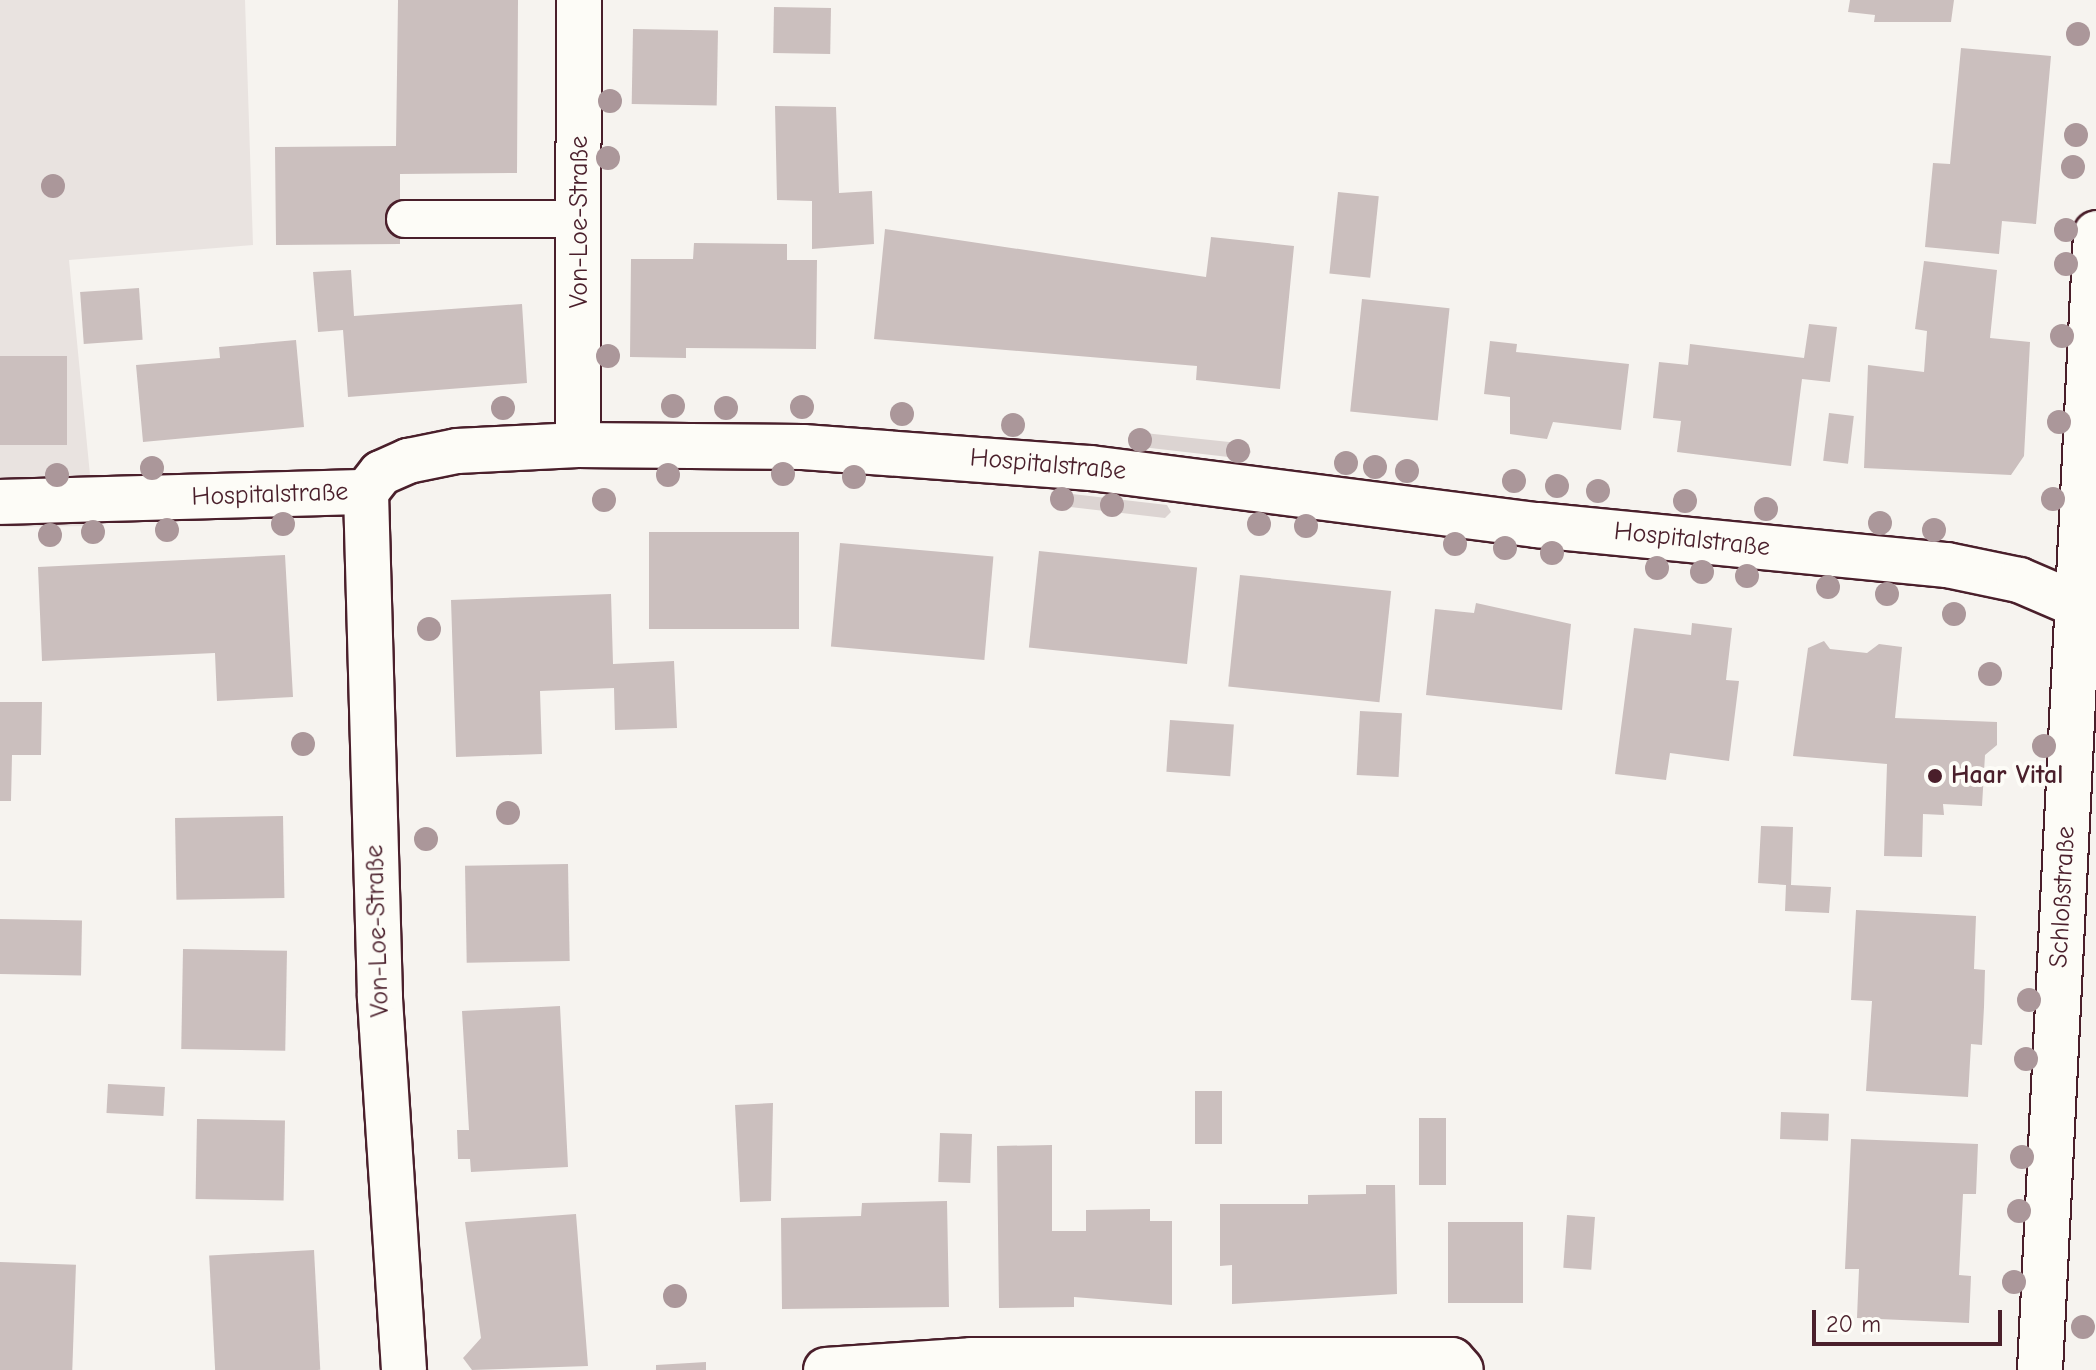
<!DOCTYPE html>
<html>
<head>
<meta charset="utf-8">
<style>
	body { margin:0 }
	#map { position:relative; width:2096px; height:1370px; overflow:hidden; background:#f6f3ef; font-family:"Comic Neue",sans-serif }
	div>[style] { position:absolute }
	.built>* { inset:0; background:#e9e3e0 }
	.green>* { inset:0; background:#dcd4d2 }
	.building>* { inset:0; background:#cbbfbe; transform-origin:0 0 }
	.roads { filter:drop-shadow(2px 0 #4a1f2b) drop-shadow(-2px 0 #4a1f2b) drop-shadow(0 2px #4a1f2b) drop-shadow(0 -2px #4a1f2b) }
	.service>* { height:36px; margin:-18px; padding:0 18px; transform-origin:18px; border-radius:18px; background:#fdfcf7 }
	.pedestrian>* { height:44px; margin:-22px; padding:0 22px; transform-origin:22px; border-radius:22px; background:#fdfcf7 }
	.minor>* { height:44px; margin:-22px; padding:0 22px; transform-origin:22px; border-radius:22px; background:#fdfcf7 }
	.trees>* { width:24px; height:24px; margin:-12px; border-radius:50%; background:#ab979a }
	.dots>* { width:22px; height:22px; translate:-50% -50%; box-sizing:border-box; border:4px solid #fdfcf7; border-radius:50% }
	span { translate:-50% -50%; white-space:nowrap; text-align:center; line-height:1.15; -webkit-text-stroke:8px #fdfcf7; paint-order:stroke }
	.street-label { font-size:26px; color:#4a1f2b }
	.poi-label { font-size:26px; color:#4a1f2b; font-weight:700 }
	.left { translate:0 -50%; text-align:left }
	.scale { position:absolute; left:1812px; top:1310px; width:190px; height:36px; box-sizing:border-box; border:4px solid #4a1f2b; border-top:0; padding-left:10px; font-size:24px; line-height:28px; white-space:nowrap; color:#4a1f2b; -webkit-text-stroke:6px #fdfcf7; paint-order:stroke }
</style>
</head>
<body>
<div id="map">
	<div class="built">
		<i style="clip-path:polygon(0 0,245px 0,253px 245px,69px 260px,95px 526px,0 527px)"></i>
	</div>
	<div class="green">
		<i style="clip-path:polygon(1135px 432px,1248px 444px,1251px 452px,1246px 459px,1133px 446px)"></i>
		<i style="clip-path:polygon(1055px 492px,1167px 505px,1171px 512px,1165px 518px,1053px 505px)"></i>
	</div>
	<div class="building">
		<i style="clip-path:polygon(398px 0,518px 0,517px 173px,400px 174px,400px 244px,276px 245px,275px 147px,396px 146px)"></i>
		<i style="clip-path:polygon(1850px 0,1954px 0,1951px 22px,1874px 22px,1875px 15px,1848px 12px)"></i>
		<i style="left:774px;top:7px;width:57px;height:46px;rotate:1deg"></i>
		<i style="left:633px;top:29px;width:85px;height:75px;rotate:1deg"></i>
		<i style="clip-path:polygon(1961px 48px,2051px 56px,2036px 224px,2002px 221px,1999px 254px,1925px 247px,1933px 163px,1950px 164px)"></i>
		<i style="clip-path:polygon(775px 106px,836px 107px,839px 193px,872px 191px,874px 244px,812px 249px,812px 201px,777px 200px)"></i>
		<i style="left:1338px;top:192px;width:41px;height:82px;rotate:6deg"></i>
		<i style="clip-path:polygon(885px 229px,1206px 277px,1211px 237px,1294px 246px,1280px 389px,1196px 380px,1197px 366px,874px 339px)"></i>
		<i style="clip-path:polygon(694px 243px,787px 244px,787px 260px,817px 260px,816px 349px,686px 348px,686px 358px,630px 357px,631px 259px,693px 259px)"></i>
		<i style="clip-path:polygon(1924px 261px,1997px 270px,1990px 338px,2030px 342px,2024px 456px,2011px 475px,1864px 468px,1868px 365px,1924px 372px,1927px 331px,1915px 329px)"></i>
		<i style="clip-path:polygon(351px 270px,354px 316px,522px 304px,527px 383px,348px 397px,343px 330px,318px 332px,313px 272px)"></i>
		<i style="left:139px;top:288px;width:52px;height:59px;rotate:86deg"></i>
		<i style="left:1362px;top:299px;width:88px;height:113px;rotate:6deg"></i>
		<i style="clip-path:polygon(1809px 324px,1837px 327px,1830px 382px,1802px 379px,1791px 466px,1677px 452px,1681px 421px,1653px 418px,1659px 362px,1688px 365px,1690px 344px,1804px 358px)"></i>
		<i style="clip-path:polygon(296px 340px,304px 427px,143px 442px,136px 365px,220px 358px,219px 347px)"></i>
		<i style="clip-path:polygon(1490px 341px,1517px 344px,1516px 352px,1629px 364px,1621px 430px,1553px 422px,1547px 439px,1510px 434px,1510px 397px,1484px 394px)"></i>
		<i style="left:0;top:356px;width:67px;height:89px"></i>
		<i style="left:1829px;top:413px;width:25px;height:48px;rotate:7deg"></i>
		<i style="left:649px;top:532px;width:150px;height:97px"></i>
		<i style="left:840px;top:543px;width:154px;height:104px;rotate:5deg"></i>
		<i style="left:1039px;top:551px;width:159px;height:97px;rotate:6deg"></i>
		<i style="clip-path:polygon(285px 555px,293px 697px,217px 701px,215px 653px,42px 661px,38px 567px)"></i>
		<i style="left:1240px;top:575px;width:152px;height:112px;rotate:6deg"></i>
		<i style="clip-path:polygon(611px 594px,613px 664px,674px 661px,677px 728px,615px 730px,614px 688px,540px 691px,542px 754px,456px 757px,451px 600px)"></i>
		<i style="clip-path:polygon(1476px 603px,1571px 624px,1562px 710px,1426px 695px,1435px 609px,1474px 613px)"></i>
		<i style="clip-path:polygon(1692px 623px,1732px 628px,1726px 680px,1739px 681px,1729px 761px,1670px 753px,1666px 780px,1615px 774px,1634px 628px,1691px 635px)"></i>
		<i style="clip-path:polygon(1824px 641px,1830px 649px,1867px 653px,1879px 644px,1902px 647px,1895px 718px,1997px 722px,1997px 745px,1985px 755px,1982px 806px,1943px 804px,1944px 815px,1923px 814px,1922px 857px,1884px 856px,1887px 764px,1793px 756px,1808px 648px)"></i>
		<i style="clip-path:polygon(0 702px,42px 702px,41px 755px,12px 755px,11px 801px,0 801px)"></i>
		<i style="left:1360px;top:711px;width:42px;height:64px;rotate:3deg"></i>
		<i style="left:1170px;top:720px;width:64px;height:52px;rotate:4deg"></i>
		<i style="left:283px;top:816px;width:82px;height:108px;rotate:89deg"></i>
		<i style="clip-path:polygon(1761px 826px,1793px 827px,1791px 885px,1831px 887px,1829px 913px,1785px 911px,1786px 885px,1758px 883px)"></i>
		<i style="left:568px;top:864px;width:97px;height:103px;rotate:89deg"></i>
		<i style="clip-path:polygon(1856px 910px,1976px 916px,1974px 969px,1985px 970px,1984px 1007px,1982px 1045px,1971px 1044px,1968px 1097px,1866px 1091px,1872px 1001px,1851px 1000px)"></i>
		<i style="left:0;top:919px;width:82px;height:55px;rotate:1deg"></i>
		<i style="left:183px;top:949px;width:104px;height:100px;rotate:1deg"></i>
		<i style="clip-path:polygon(560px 1006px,568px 1167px,471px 1172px,470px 1159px,458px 1159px,457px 1130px,469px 1130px,462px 1011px)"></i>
		<i style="left:108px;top:1084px;width:57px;height:29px;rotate:3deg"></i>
		<i style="left:1195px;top:1091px;width:27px;height:53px"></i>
		<i style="clip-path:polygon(773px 1103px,771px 1201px,740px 1202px,735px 1105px)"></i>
		<i style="left:1781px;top:1112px;width:48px;height:27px;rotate:2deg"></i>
		<i style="left:1419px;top:1118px;width:27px;height:67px"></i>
		<i style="left:197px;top:1119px;width:88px;height:80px;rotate:1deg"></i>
		<i style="left:940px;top:1133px;width:32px;height:49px;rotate:2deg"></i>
		<i style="clip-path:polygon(1851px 1139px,1978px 1144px,1976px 1194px,1963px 1194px,1959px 1275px,1971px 1276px,1969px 1323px,1857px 1318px,1859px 1269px,1845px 1269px)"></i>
		<i style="clip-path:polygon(1052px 1145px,1052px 1231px,1086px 1231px,1086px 1210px,1150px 1209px,1150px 1221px,1172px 1221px,1172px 1305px,1074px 1297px,1074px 1307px,999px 1308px,997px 1146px)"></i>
		<i style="clip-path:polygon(1366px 1185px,1395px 1185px,1397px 1294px,1232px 1304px,1232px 1265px,1220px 1266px,1220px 1204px,1308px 1204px,1308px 1195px,1366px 1194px)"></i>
		<i style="clip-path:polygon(947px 1201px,949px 1307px,782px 1309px,781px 1218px,861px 1216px,862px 1203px)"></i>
		<i style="clip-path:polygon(576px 1214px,588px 1366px,472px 1370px,463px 1358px,481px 1338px,465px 1222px)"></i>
		<i style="left:1567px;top:1215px;width:28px;height:53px;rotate:4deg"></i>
		<i style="left:1448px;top:1222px;width:75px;height:81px"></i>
		<i style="left:314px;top:1250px;width:120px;height:105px;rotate:87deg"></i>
		<i style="left:0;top:1262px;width:76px;height:108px;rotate:2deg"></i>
		<i style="clip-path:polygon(706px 1362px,706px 1370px,656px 1370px,656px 1365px)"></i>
	</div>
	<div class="roads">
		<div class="service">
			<i style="left:405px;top:219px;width:175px"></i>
		</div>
		<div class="pedestrian">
			<i style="left:0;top:502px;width:366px;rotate:-1.6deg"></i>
		</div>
		<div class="minor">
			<i style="left:578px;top:445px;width:445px;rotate:-89.9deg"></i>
			<i style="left:404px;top:1370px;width:374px;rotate:-93.7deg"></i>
			<i style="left:380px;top:997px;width:505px;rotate:-91.59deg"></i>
			<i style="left:366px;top:492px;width:24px;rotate:-52deg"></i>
			<i style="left:381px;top:473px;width:30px;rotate:-24deg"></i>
			<i style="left:408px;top:461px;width:50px;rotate:-11.5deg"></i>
			<i style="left:457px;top:451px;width:121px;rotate:-2.8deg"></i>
			<i style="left:578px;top:445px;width:225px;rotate:0.5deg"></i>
			<i style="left:803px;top:447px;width:289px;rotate:4.2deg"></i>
			<i style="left:1091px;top:468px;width:450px;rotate:7.3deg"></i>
			<i style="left:1537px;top:525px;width:412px;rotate:5.6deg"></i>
			<i style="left:1947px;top:565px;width:74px;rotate:11.8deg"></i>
			<i style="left:2019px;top:580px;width:84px;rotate:23.2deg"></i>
			<i style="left:826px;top:1370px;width:145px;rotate:-3.9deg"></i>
			<i style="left:971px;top:1360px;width:481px"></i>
			<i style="left:1452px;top:1360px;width:13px;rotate:48deg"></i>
			<i style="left:2040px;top:1370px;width:1138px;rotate:-87.18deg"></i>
		</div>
	</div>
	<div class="trees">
		<i style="left:2078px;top:34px"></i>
		<i style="left:610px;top:101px"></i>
		<i style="left:2076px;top:135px"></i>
		<i style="left:608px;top:158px"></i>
		<i style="left:2073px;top:167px"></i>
		<i style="left:53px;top:186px"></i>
		<i style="left:2066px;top:230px"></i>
		<i style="left:2066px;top:264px"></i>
		<i style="left:2062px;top:336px"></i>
		<i style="left:608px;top:356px"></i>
		<i style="left:673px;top:406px"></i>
		<i style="left:802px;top:407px"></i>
		<i style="left:503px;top:408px"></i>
		<i style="left:726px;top:408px"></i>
		<i style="left:902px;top:414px"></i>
		<i style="left:2059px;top:422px"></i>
		<i style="left:1013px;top:425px"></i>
		<i style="left:1140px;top:440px"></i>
		<i style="left:1238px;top:451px"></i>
		<i style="left:1346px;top:463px"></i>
		<i style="left:1375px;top:467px"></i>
		<i style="left:152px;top:468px"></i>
		<i style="left:1407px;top:471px"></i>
		<i style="left:783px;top:474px"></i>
		<i style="left:57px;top:475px"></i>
		<i style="left:668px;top:475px"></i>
		<i style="left:854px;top:477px"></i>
		<i style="left:1514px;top:481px"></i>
		<i style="left:1557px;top:486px"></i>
		<i style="left:1598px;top:491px"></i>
		<i style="left:1062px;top:499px"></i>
		<i style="left:2053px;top:499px"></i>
		<i style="left:604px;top:500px"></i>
		<i style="left:1685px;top:501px"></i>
		<i style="left:1112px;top:505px"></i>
		<i style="left:1766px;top:509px"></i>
		<i style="left:1880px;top:523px"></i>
		<i style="left:283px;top:524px"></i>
		<i style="left:1259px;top:524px"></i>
		<i style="left:1306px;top:526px"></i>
		<i style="left:167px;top:530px"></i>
		<i style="left:1934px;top:530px"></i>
		<i style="left:93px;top:532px"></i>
		<i style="left:50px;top:535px"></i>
		<i style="left:1455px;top:544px"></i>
		<i style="left:1505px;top:548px"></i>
		<i style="left:1552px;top:553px"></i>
		<i style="left:1657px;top:568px"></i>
		<i style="left:1702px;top:572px"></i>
		<i style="left:1747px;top:576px"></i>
		<i style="left:1828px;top:587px"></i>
		<i style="left:1887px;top:594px"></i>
		<i style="left:1954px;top:614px"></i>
		<i style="left:429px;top:629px"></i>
		<i style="left:1990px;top:674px"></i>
		<i style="left:303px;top:744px"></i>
		<i style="left:2044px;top:746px"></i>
		<i style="left:508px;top:813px"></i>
		<i style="left:426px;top:839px"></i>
		<i style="left:2029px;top:1000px"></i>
		<i style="left:2026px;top:1059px"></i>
		<i style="left:2022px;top:1157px"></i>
		<i style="left:2019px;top:1211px"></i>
		<i style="left:2014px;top:1282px"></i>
		<i style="left:675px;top:1296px"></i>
		<i style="left:2083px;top:1327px"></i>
	</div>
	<div class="dots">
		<i style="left:1935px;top:776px;background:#4a1f2b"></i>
	</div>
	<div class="street-label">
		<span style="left:580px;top:222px;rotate:-90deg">Von-Loe-Straße</span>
		<span style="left:1048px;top:465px;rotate:5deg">Hospitalstraße</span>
		<span style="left:270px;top:495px;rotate:-2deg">Hospitalstraße</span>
		<span style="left:1692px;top:540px;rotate:6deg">Hospitalstraße</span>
		<span style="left:2063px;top:897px;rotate:-87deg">Schloßstraße</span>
		<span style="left:378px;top:931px;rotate:-92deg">Von-Loe-Straße</span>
	</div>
	<div class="poi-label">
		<span class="left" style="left:1951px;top:776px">Haar Vital</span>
	</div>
	<div class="scale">20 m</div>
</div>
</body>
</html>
